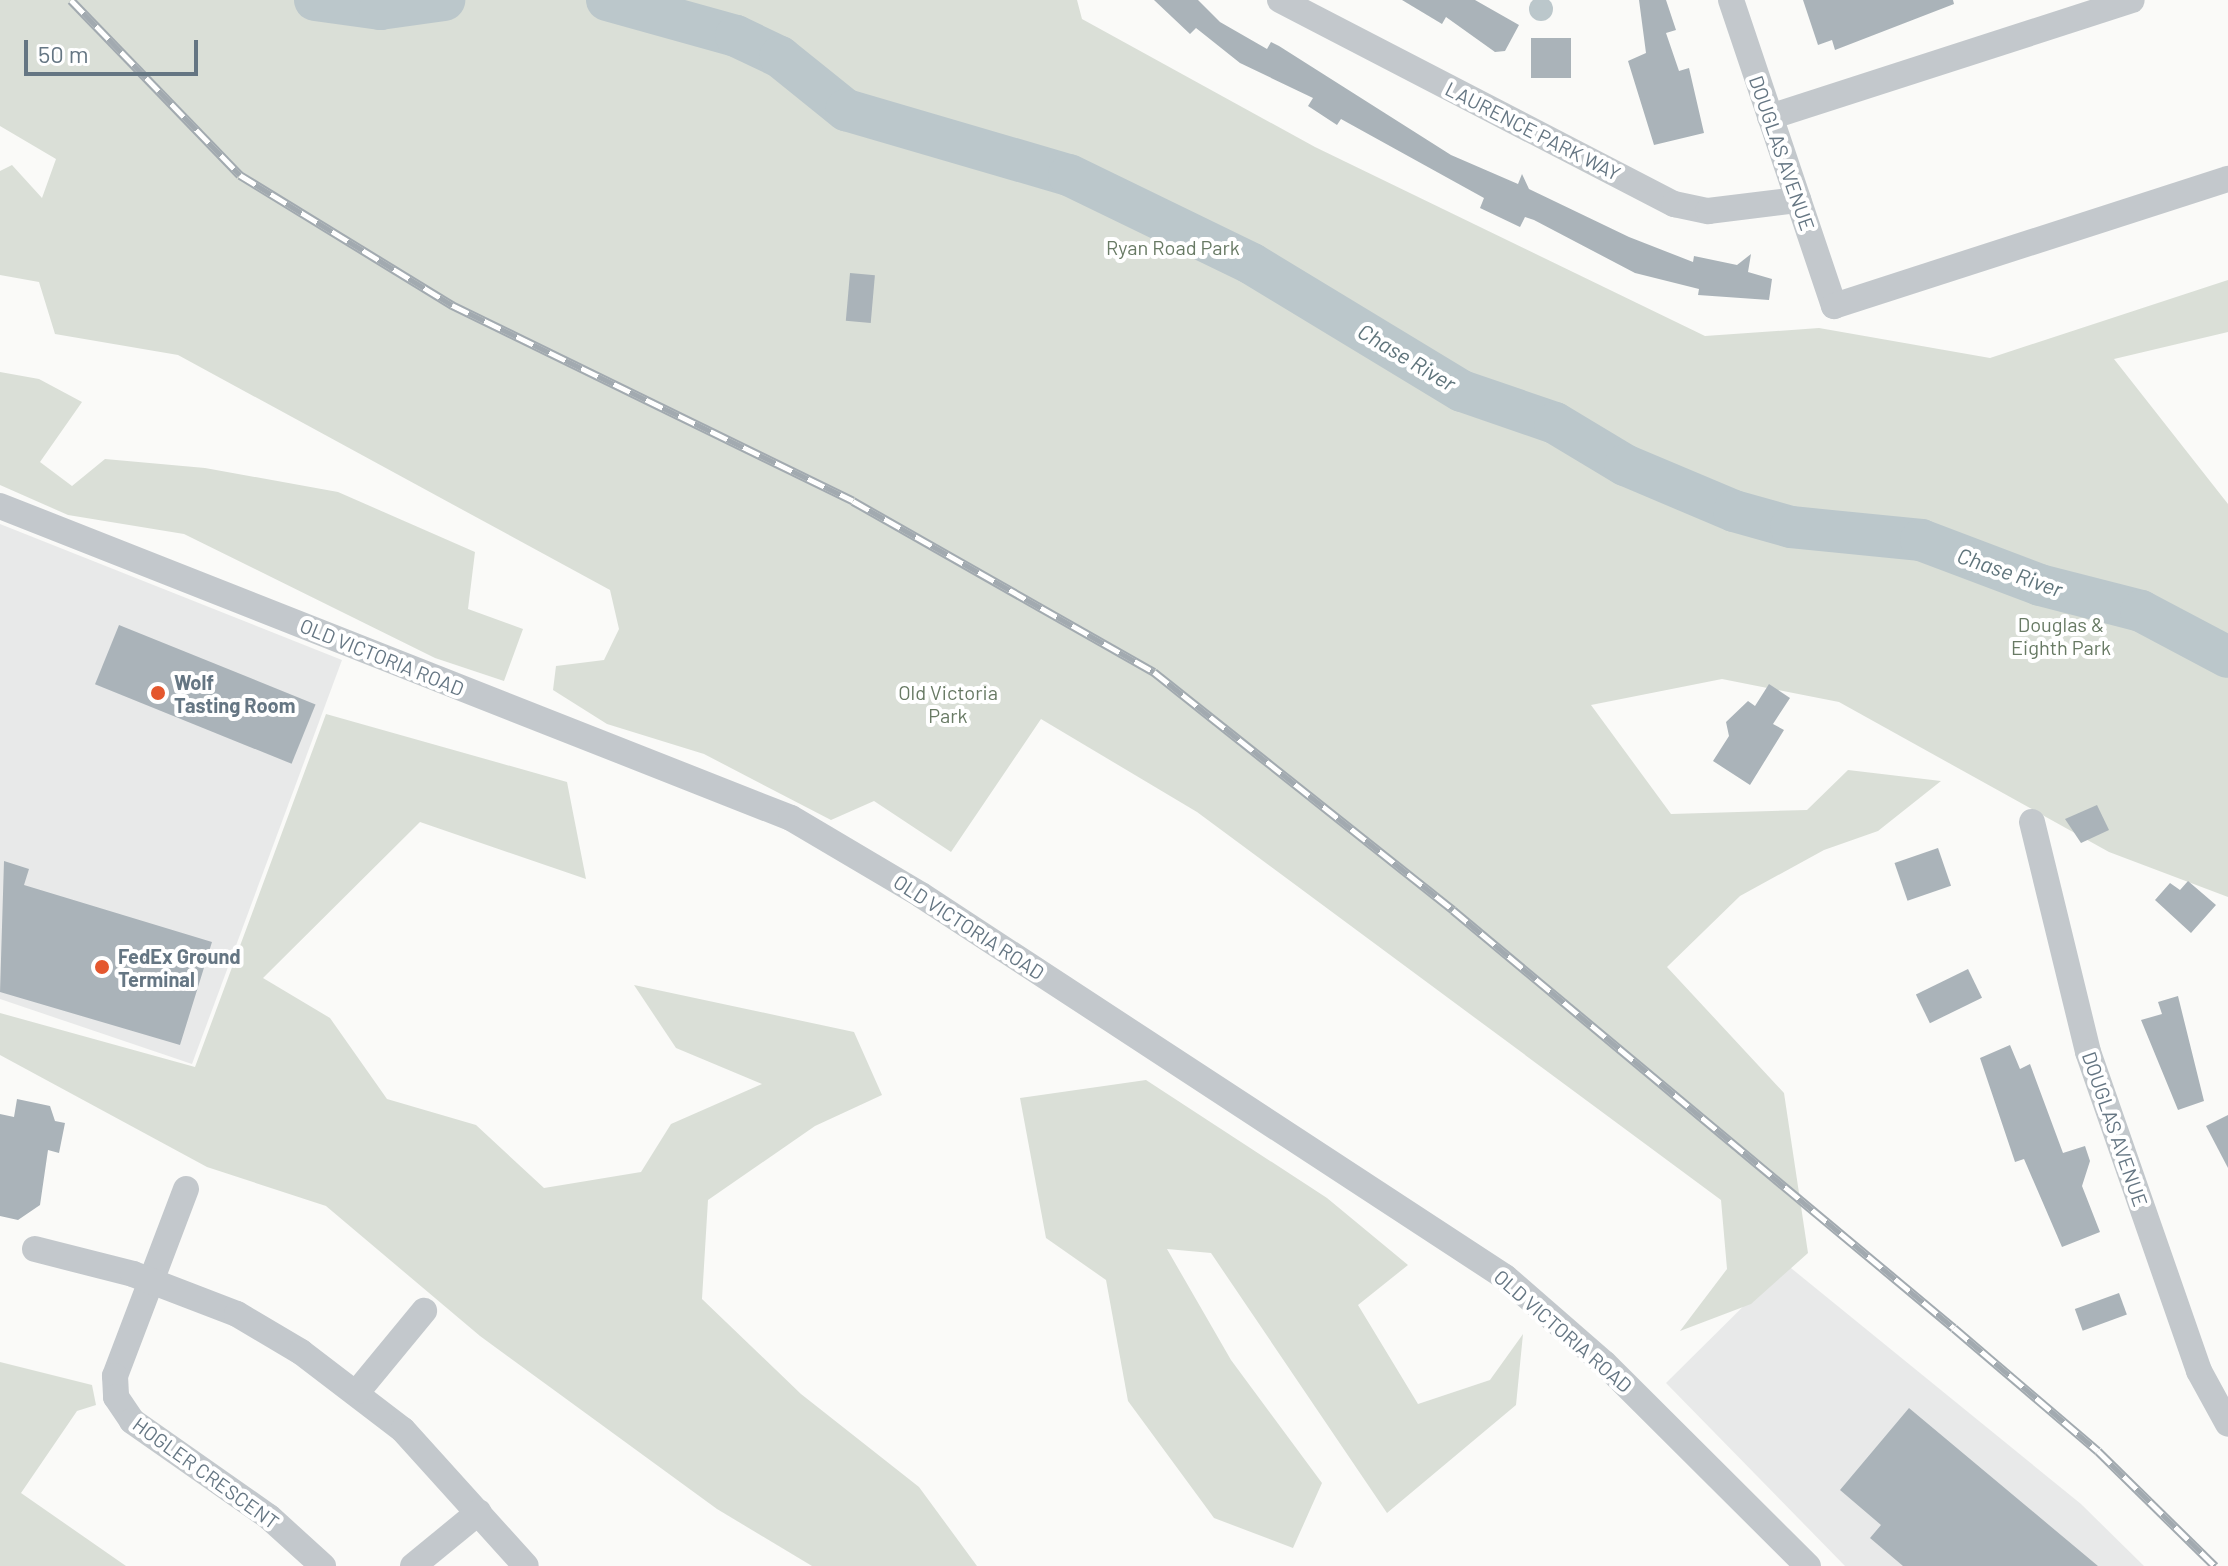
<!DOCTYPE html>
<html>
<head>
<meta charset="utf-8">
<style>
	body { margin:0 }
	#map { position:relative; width:2228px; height:1566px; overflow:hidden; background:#fafaf8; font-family:Barlow,sans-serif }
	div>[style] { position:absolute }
	.built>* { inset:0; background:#e8e9e9 }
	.green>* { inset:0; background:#dadfd7 }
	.water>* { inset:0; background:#bbc7cb }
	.round { border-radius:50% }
	.river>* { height:42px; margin:-21px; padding:0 21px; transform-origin:21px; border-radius:21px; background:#bbc7cb }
	.building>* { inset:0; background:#aab3b9; transform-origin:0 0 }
	.minor>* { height:26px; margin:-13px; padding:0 13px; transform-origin:13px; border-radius:13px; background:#c3c8cc }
	.rail>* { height:9px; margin-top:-4.5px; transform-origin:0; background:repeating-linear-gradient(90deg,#fff 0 18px,#a2aab0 0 36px); box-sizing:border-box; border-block:2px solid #a2aab0 }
	.dots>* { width:22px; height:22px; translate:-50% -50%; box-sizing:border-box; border:4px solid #fff; border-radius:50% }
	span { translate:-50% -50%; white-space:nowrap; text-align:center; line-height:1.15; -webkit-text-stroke:8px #fff; paint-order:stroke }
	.street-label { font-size:20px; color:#657683 }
	.park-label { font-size:20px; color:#687a64 }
	.poi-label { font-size:20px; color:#657683; font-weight:700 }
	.left { translate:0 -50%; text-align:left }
	.water-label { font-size:22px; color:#60757c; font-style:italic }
	.scale { position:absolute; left:24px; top:40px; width:174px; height:36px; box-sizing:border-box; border:4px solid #657683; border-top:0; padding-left:10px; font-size:24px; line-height:28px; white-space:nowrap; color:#657683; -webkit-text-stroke:6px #fff; paint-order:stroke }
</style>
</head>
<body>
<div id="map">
	<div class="built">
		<i style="clip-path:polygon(0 524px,342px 660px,192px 1064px,0 999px)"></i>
		<i style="clip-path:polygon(1786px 1264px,2081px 1504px,2144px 1566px,1845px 1566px,1666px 1383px)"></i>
	</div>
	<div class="green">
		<i style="clip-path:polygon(0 0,1077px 0,1082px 19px,1315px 147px,1705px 336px,1819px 328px,1990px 358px,2228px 280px,2228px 332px,2114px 359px,2228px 504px,2228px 897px,2109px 852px,1839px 702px,1722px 679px,1591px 705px,1671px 814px,1807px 810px,1848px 770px,1941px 781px,1878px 831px,1824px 850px,1740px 896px,1667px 967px,1784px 1093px,1808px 1253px,1751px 1304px,1680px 1331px,1727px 1269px,1721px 1200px,1197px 812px,1041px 719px,951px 852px,874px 801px,831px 820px,704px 754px,607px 724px,553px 690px,556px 666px,604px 660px,619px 629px,610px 590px,178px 355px,55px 334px,39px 282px,0 275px,0 171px,12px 165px,42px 198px,56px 159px,0 126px)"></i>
		<i style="clip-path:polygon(0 372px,39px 379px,82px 402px,40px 462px,72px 486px,105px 459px,205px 468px,338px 492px,475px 552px,468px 609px,523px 629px,504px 681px,435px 658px,184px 534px,68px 515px,0 485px)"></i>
		<i style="clip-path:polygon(326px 714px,567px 782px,586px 879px,420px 822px,263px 978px,330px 1018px,387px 1099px,476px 1125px,544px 1188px,641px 1172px,671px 1124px,762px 1084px,676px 1048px,634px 985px,854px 1032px,882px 1095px,815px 1126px,708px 1200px,702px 1299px,801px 1394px,919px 1487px,977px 1566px,812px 1566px,717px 1509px,480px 1336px,326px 1206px,207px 1167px,0 1055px,0 1013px,195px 1067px)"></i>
		<i style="clip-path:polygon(1146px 1080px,1327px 1198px,1408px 1265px,1358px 1305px,1418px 1404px,1490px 1380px,1523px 1334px,1516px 1405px,1387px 1513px,1211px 1253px,1167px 1249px,1231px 1360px,1322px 1483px,1293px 1548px,1214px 1518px,1128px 1401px,1106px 1280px,1046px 1238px,1020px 1098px)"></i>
		<i style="clip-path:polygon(0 1362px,92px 1385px,96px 1405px,77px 1411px,21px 1493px,126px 1566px,0 1566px)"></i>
	</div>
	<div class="water">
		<i class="round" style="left:1529px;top:-3px;width:24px;height:24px"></i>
	</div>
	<div class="river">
		<i style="left:315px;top:0;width:66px;rotate:7.9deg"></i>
		<i style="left:380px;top:9px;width:65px;rotate:-8deg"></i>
		<i style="left:607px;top:0;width:134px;rotate:15.6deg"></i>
		<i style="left:736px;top:36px;width:49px;rotate:25.5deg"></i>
		<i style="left:780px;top:57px;width:85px;rotate:38.8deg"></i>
		<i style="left:846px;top:110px;width:232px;rotate:16.3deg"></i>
		<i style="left:1069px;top:175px;width:203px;rotate:25.9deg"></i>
		<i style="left:1252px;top:264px;width:245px;rotate:31.2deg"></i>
		<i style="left:1462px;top:391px;width:98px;rotate:19deg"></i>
		<i style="left:1555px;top:423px;width:82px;rotate:31deg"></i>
		<i style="left:1625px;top:465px;width:118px;rotate:22.9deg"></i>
		<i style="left:1734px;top:511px;width:59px;rotate:15.7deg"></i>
		<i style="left:1791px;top:527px;width:131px;rotate:5.7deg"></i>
		<i style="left:1921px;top:540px;width:127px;rotate:20.7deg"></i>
		<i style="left:2040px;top:585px;width:104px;rotate:14.4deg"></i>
		<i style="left:2141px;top:611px;width:98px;rotate:27.9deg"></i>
	</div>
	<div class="building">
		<i style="clip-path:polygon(1154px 0,1198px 0,1220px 22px,1267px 49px,1271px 42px,1279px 46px,1451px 155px,1518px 184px,1522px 174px,1529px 189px,1629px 237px,1693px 262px,1694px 256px,1737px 265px,1751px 254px,1748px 272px,1772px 279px,1769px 300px,1698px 295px,1699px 289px,1635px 273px,1534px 220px,1525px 217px,1520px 227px,1480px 208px,1484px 198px,1341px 119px,1337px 125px,1308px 106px,1313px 98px,1240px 63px,1196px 28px,1190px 34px)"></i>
		<i style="clip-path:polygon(1402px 0,1475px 0,1519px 25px,1505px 51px,1495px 52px,1446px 17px,1442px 24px)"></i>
		<i style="clip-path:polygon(1639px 0,1666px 0,1676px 30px,1666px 33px,1679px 71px,1689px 68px,1704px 133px,1654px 145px,1628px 61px,1646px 53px)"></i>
		<i style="clip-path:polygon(1803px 0,1953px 0,1954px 4px,1835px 50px,1832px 40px,1818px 45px)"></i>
		<i style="left:1531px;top:38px;width:40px;height:40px"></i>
		<i style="left:850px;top:273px;width:25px;height:48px;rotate:5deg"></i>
		<i style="left:119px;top:625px;width:212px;height:64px;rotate:22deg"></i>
		<i style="clip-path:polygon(1769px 684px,1790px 698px,1773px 724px,1784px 730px,1750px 785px,1713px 761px,1729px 736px,1726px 722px,1748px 701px,1755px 706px)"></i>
		<i style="clip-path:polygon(2097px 805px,2109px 830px,2081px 843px,2065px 819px)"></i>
		<i style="left:1938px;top:848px;width:40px;height:46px;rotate:71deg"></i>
		<i style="clip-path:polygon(4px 861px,29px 869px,24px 885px,212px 942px,180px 1045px,0 992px)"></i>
		<i style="clip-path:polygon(2188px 881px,2216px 905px,2191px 933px,2155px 900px,2170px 883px,2180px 890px)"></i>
		<i style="left:1968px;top:969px;width:32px;height:58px;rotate:64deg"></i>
		<i style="clip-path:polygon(2178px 996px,2204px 1101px,2178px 1110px,2141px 1020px,2162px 1014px,2158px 1002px)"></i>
		<i style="clip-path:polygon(2010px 1045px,2020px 1069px,2030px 1064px,2063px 1153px,2085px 1146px,2090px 1161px,2082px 1186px,2100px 1232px,2062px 1247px,2024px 1159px,2015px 1162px,1980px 1058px)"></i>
		<i style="clip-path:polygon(17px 1099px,50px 1106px,55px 1121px,65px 1123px,59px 1153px,48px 1150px,40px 1205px,18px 1220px,0 1216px,0 1114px,14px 1117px)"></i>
		<i style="clip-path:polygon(2228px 1115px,2228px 1168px,2206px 1126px)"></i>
		<i style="left:2119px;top:1293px;width:23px;height:47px;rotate:70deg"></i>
		<i style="clip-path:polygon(1909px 1408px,2098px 1566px,1903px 1566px,1870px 1538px,1881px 1525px,1840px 1490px)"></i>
	</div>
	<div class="minor">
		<i style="left:1280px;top:0;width:444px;rotate:27.4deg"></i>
		<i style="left:1674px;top:204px;width:35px;rotate:12deg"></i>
		<i style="left:1708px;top:211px;width:91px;rotate:-7deg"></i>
		<i style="left:1731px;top:0;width:323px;rotate:71.4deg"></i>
		<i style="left:1834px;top:306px;width:414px;rotate:-17.9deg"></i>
		<i style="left:1770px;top:117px;width:380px;rotate:-17.9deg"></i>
		<i style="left:0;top:506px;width:850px;rotate:21.53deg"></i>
		<i style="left:791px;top:818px;width:151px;rotate:30.6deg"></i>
		<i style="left:921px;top:895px;width:698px;rotate:33.19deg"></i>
		<i style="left:1505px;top:1277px;width:131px;rotate:41deg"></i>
		<i style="left:1604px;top:1363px;width:288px;rotate:44.9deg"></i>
		<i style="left:2032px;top:822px;width:237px;rotate:76.3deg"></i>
		<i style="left:2088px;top:1052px;width:338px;rotate:70.8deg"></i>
		<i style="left:2199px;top:1371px;width:60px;rotate:61.3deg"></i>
		<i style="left:186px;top:1189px;width:200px;rotate:110.8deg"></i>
		<i style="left:115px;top:1376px;width:21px;rotate:87deg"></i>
		<i style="left:116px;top:1397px;width:29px;rotate:56deg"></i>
		<i style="left:132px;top:1421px;width:167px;rotate:35deg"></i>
		<i style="left:269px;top:1517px;width:73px;rotate:42.2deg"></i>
		<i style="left:35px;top:1249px;width:101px;rotate:14.3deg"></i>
		<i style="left:133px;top:1274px;width:111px;rotate:21deg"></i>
		<i style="left:237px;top:1314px;width:74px;rotate:30.7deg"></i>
		<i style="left:301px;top:1352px;width:128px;rotate:37.4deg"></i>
		<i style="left:403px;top:1430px;width:183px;rotate:47.9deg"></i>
		<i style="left:358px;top:1391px;width:104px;rotate:-50.5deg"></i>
		<i style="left:413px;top:1566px;width:85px;rotate:-39.3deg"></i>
	</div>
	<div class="rail">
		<i style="left:71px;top:0;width:243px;rotate:46deg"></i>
		<i style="left:240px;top:175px;width:249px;rotate:31.5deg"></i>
		<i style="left:452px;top:305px;width:446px;rotate:26deg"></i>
		<i style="left:853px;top:501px;width:346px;rotate:29.6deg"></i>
		<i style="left:1154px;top:672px;width:382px;rotate:38.5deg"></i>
		<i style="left:1453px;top:910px;width:652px;rotate:39.84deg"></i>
		<i style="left:1954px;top:1328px;width:189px;rotate:40.5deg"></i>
		<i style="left:2098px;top:1451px;width:164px;rotate:44.5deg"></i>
	</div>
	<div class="dots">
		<i style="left:158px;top:693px;background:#e4572e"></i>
		<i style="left:102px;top:967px;background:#e4572e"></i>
	</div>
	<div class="street-label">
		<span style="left:1533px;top:131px;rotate:27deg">LAURENCE PARK WAY</span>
		<span style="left:1782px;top:153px;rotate:71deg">DOUGLAS AVENUE</span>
		<span style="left:382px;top:657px;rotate:22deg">OLD VICTORIA ROAD</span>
		<span style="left:969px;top:927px;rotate:33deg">OLD VICTORIA ROAD</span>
		<span style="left:2115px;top:1129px;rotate:71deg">DOUGLAS AVENUE</span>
		<span style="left:1563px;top:1331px;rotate:41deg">OLD VICTORIA ROAD</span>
		<span style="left:206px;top:1473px;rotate:36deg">HOGLER CRESCENT</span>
	</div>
	<div class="park-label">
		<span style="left:1173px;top:247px">Ryan Road Park</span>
		<span style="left:2061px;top:636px">Douglas &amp;<br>Eighth Park</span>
		<span style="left:948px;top:704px">Old Victoria<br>Park</span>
	</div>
	<div class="poi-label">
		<span class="left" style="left:174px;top:694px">Wolf<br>Tasting Room</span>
		<span class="left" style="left:118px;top:968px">FedEx Ground<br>Terminal</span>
	</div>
	<div class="water-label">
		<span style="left:1407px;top:357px;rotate:31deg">Chase River</span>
		<span style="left:2010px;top:572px;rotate:19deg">Chase River</span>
	</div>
	<div class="scale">50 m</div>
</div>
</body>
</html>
